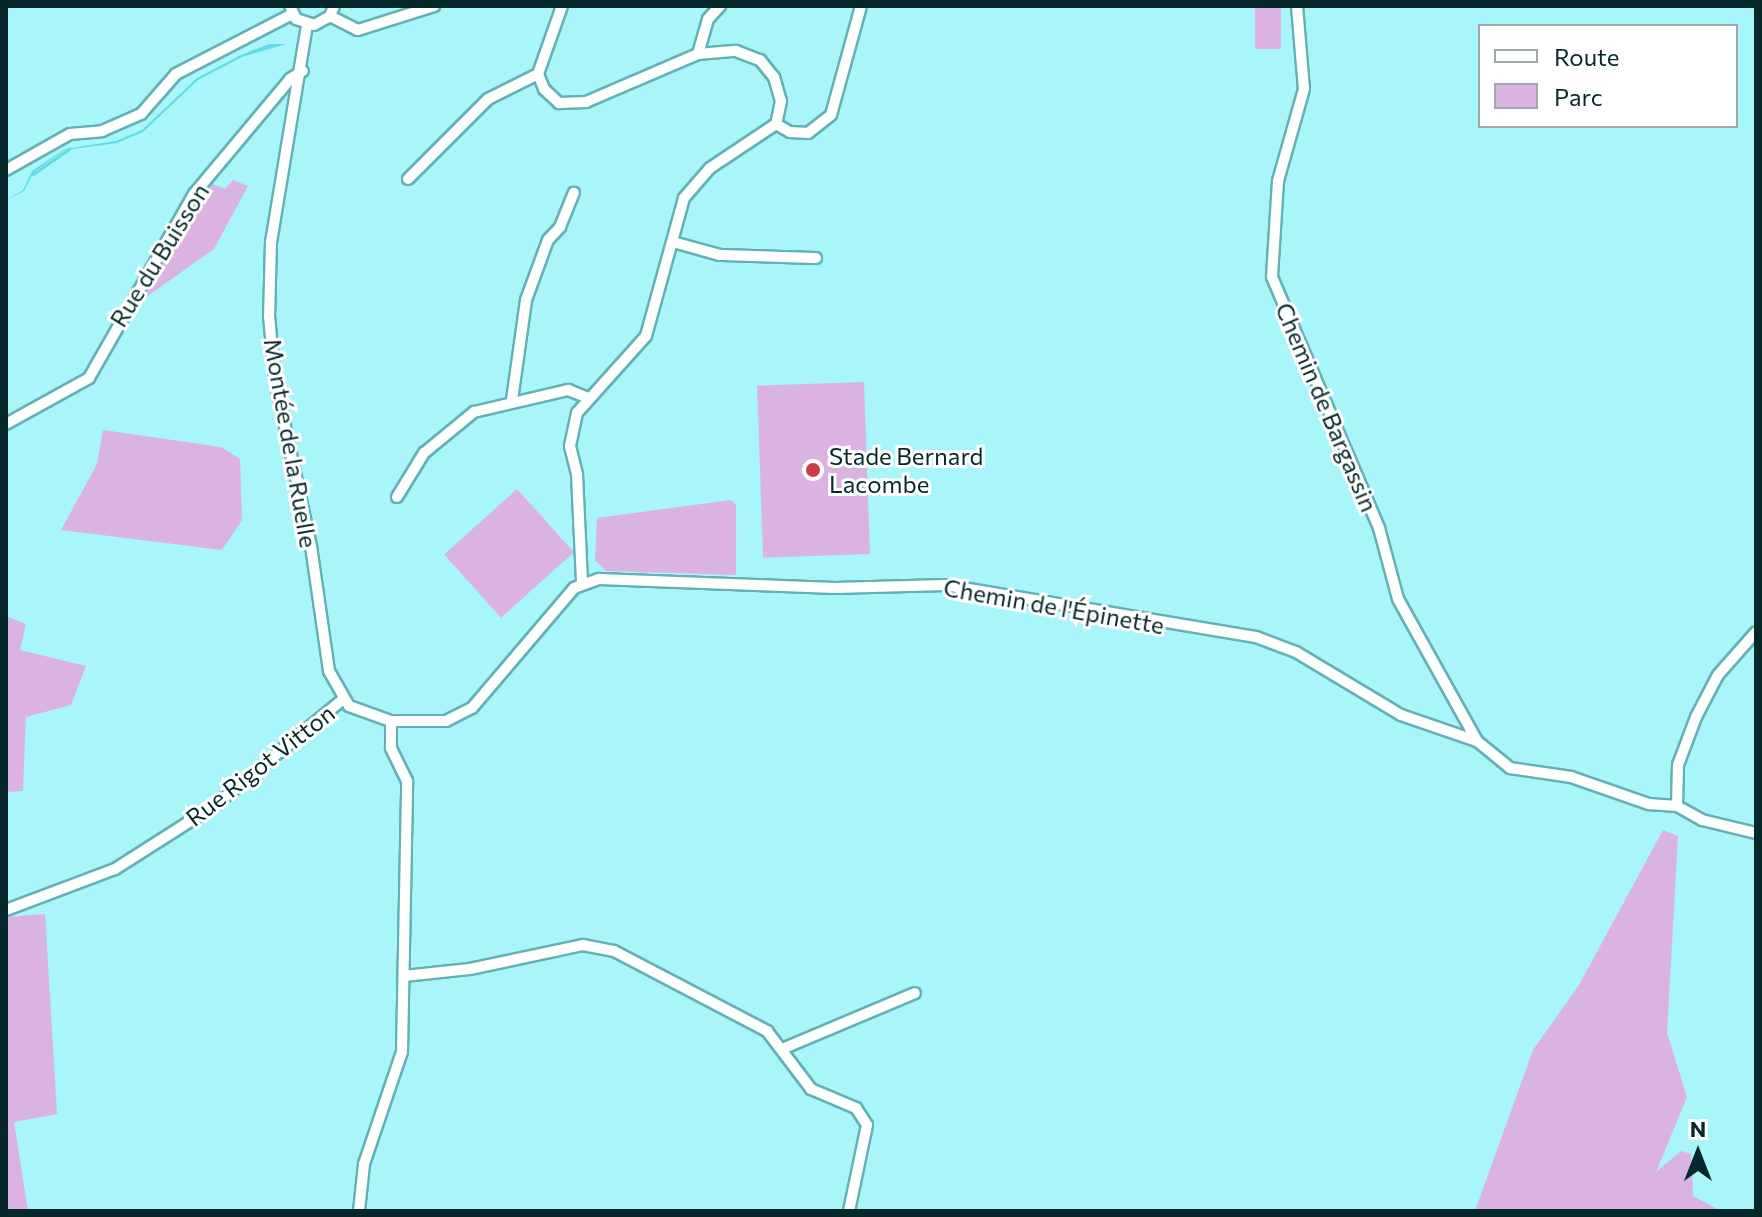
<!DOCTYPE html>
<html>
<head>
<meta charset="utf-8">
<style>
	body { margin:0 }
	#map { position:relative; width:1762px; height:1217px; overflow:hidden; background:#a8f5fa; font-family:Commissioner,sans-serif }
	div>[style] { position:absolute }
	.green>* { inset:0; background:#dab3e1; transform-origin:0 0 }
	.water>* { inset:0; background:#64dbe2 }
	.stream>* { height:3px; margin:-1.5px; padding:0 1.5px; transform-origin:1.5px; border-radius:1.5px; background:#64dbe2 }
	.roads { filter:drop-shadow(2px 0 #64b0b5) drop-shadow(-2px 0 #64b0b5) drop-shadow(0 2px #64b0b5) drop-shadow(0 -2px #64b0b5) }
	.minor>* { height:10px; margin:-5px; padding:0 5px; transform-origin:5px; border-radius:5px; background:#fff }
	.dots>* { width:22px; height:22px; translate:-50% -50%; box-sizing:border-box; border:4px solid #fff; border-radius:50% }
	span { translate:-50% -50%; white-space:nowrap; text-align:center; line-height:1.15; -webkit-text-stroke:6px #fff; paint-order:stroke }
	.street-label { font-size:24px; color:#06282a }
	.poi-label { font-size:24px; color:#06282a }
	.left { translate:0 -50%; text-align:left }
	.frame { position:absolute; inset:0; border:8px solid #06282a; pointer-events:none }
	.legend { position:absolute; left:1478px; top:24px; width:260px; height:104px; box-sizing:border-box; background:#fff; border:2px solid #9ba9aa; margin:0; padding:10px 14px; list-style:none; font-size:24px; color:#06282a }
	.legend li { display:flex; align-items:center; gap:16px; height:40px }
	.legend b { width:40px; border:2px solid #9ba9aa }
	.north { position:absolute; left:1658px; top:1113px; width:80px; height:80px; -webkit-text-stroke:6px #fff; paint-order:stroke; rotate:0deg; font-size:22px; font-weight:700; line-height:32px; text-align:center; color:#06282a }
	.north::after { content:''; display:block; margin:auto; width:28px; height:36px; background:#06282a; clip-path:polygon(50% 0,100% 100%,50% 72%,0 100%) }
</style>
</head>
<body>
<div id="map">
	<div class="green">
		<i style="left:1255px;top:6px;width:26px;height:43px"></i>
		<i style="clip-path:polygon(233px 180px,248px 186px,214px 249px,142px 300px,212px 184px,225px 189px)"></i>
		<i style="left:864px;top:382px;width:172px;height:107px;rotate:88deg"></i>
		<i style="clip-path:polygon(103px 430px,221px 447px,240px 459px,242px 520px,222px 550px,61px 530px,97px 464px)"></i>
		<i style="left:517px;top:489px;width:85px;height:98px;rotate:48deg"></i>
		<i style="clip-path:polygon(731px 500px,736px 505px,736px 575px,606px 571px,595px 560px,597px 518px)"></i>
		<i style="clip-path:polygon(6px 616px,26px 624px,20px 650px,86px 666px,71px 705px,26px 717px,23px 791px,6px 792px)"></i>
		<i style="clip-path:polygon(1663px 830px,1678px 836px,1667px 1033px,1687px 1097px,1656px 1172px,1681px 1151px,1691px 1154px,1693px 1196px,1721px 1211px,1475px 1211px,1533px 1050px,1579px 985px)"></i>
		<i style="clip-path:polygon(45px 914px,57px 1114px,14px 1122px,28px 1211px,6px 1211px,6px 917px)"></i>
	</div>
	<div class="water">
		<i style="clip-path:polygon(269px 44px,286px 44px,242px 57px,198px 80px,143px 132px,117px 143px,65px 150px,34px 172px,24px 191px,6px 200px,23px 190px,32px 171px,65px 149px,116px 141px,142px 130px,197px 78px,241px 55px)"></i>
	</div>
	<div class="stream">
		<i style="left:33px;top:174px;width:44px;rotate:-34.8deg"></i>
	</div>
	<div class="roads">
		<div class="minor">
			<i style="left:290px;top:6px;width:14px;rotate:65deg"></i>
			<i style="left:296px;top:19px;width:19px;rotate:18deg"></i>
			<i style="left:314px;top:25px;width:18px;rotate:-29deg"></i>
			<i style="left:330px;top:16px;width:11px;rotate:-68deg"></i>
			<i style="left:562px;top:6px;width:72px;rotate:109.4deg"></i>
			<i style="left:538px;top:74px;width:16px;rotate:68deg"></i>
			<i style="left:544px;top:89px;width:21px;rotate:43deg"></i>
			<i style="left:559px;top:103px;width:27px;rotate:-2deg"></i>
			<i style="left:586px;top:102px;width:122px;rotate:-23.2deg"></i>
			<i style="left:698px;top:54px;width:38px;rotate:-5deg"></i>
			<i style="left:736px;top:51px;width:26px;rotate:21deg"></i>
			<i style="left:760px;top:60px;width:22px;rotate:51deg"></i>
			<i style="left:774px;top:77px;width:25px;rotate:74deg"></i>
			<i style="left:781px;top:101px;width:24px;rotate:102deg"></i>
			<i style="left:776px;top:124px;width:79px;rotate:146.3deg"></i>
			<i style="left:710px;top:168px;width:40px;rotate:131deg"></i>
			<i style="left:684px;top:198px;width:143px;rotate:105.4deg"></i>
			<i style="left:646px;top:336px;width:103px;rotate:131.9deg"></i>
			<i style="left:577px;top:413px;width:34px;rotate:102deg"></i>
			<i style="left:570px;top:446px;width:30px;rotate:76deg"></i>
			<i style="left:577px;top:475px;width:108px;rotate:87.3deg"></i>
			<i style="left:1297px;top:6px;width:83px;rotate:85.2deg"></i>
			<i style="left:1304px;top:89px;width:96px;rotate:105.8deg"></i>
			<i style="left:1278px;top:181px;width:96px;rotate:93.6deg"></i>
			<i style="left:1272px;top:277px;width:273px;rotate:66.9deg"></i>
			<i style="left:1379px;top:528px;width:73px;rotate:75deg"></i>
			<i style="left:1398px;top:599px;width:162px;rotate:60.9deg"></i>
			<i style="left:330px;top:16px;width:31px;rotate:27deg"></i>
			<i style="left:358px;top:30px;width:80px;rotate:-17.5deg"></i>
			<i style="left:307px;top:25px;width:220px;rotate:99.4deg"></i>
			<i style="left:271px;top:242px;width:74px;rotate:91.5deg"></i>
			<i style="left:269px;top:316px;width:64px;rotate:84.6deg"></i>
			<i style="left:275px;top:380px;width:170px;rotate:77.8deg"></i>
			<i style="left:311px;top:546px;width:126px;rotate:81.8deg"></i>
			<i style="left:329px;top:671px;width:40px;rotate:60.3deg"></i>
			<i style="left:349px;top:706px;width:45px;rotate:19.7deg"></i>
			<i style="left:391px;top:721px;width:55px"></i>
			<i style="left:446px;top:721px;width:29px;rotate:-27deg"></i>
			<i style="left:472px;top:708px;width:157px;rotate:-49.6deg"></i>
			<i style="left:574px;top:588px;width:27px;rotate:-20deg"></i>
			<i style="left:599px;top:579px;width:236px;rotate:2.2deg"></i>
			<i style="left:835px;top:588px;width:110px;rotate:-1.6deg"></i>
			<i style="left:945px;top:585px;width:315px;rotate:9.5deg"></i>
			<i style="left:1256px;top:637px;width:43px;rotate:20.6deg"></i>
			<i style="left:1296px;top:652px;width:122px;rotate:31deg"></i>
			<i style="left:1401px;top:715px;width:80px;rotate:18.9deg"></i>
			<i style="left:1477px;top:741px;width:43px;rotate:39.3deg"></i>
			<i style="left:1510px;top:768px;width:62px;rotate:8.4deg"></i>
			<i style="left:1571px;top:777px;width:83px;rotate:19.1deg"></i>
			<i style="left:1649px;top:804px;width:28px;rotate:4deg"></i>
			<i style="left:698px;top:54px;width:36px;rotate:-74deg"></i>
			<i style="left:708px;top:19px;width:18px;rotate:-47deg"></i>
			<i style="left:776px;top:124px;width:16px;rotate:30deg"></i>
			<i style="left:790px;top:132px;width:18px;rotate:3deg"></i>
			<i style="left:808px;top:133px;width:29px;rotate:-38deg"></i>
			<i style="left:831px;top:115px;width:113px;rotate:-74.6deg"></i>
			<i style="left:6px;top:170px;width:73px;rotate:-29.4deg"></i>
			<i style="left:70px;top:134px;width:32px;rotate:-5deg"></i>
			<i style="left:102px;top:131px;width:43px;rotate:-23.6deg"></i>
			<i style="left:141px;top:114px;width:53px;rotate:-48.8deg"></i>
			<i style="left:176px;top:74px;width:131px;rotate:-27.3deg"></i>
			<i style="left:408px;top:179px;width:113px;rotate:-45deg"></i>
			<i style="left:488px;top:99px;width:56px;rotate:-26.6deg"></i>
			<i style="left:673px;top:242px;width:49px;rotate:15.5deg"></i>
			<i style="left:720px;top:255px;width:96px;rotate:1.8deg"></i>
			<i style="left:512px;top:400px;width:101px;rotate:-82deg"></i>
			<i style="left:526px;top:300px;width:64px;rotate:-69.9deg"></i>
			<i style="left:548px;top:240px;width:18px;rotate:-47deg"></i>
			<i style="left:560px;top:227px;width:37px;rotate:-68deg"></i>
			<i style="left:6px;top:424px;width:95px;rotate:-29deg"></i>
			<i style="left:89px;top:378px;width:212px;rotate:-60.3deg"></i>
			<i style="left:194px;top:194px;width:150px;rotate:-50.1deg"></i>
			<i style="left:290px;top:79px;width:15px;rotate:-32deg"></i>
			<i style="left:397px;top:497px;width:52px;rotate:-58.5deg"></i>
			<i style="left:424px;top:453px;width:65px;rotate:-39.4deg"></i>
			<i style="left:474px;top:412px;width:97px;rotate:-13.2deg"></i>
			<i style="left:568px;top:390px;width:19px;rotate:21deg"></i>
			<i style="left:1677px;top:806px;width:41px;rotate:-88.6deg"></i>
			<i style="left:1678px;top:765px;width:51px;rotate:-69.4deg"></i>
			<i style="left:1696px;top:717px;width:47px;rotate:-62.4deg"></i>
			<i style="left:1718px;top:675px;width:57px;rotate:-48.5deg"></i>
			<i style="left:1677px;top:806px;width:29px;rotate:29deg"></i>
			<i style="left:1702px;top:820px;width:56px;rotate:13.5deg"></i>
			<i style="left:6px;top:910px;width:116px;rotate:-20.6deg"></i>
			<i style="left:115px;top:869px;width:117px;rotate:-32.5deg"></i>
			<i style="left:214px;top:806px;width:166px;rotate:-39.6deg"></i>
			<i style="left:404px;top:976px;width:66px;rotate:-6.1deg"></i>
			<i style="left:470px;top:969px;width:116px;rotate:-12deg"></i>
			<i style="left:583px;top:945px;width:32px;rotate:11deg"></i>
			<i style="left:614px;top:951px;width:173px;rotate:27.6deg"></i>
			<i style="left:767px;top:1031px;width:73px;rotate:52.8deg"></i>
			<i style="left:811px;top:1089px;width:49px;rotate:22.9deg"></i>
			<i style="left:856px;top:1108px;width:20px;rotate:57deg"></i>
			<i style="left:867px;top:1125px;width:88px;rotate:101.8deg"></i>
			<i style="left:782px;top:1049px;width:144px;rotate:-22.8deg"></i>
			<i style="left:359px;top:1211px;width:47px;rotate:-83.9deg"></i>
			<i style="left:364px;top:1164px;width:118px;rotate:-71.3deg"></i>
			<i style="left:402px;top:1052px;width:271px;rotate:-88.9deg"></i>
			<i style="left:407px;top:781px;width:37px;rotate:-116deg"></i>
			<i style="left:391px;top:748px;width:27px;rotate:-90deg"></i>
		</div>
	</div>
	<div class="dots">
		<i style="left:813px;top:470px;background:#cc3c48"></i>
	</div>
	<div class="street-label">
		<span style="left:159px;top:255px;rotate:-58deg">Rue du Buisson</span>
		<span style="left:1327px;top:407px;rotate:67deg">Chemin de Bargassin</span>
		<span style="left:291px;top:443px;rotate:80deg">Montée de la Ruelle</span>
		<span style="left:1054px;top:606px;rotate:10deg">Chemin de l'Épinette</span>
		<span style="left:260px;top:765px;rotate:-38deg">Rue Rigot Vitton</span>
	</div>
	<div class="poi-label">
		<span class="left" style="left:829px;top:470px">Stade Bernard<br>Lacombe</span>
	</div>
	<div class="frame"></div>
	<ul class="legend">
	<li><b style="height:10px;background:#fff"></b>Route</li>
	<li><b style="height:22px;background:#dab3e1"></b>Parc</li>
	</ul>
	<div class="north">N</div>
</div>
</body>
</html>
